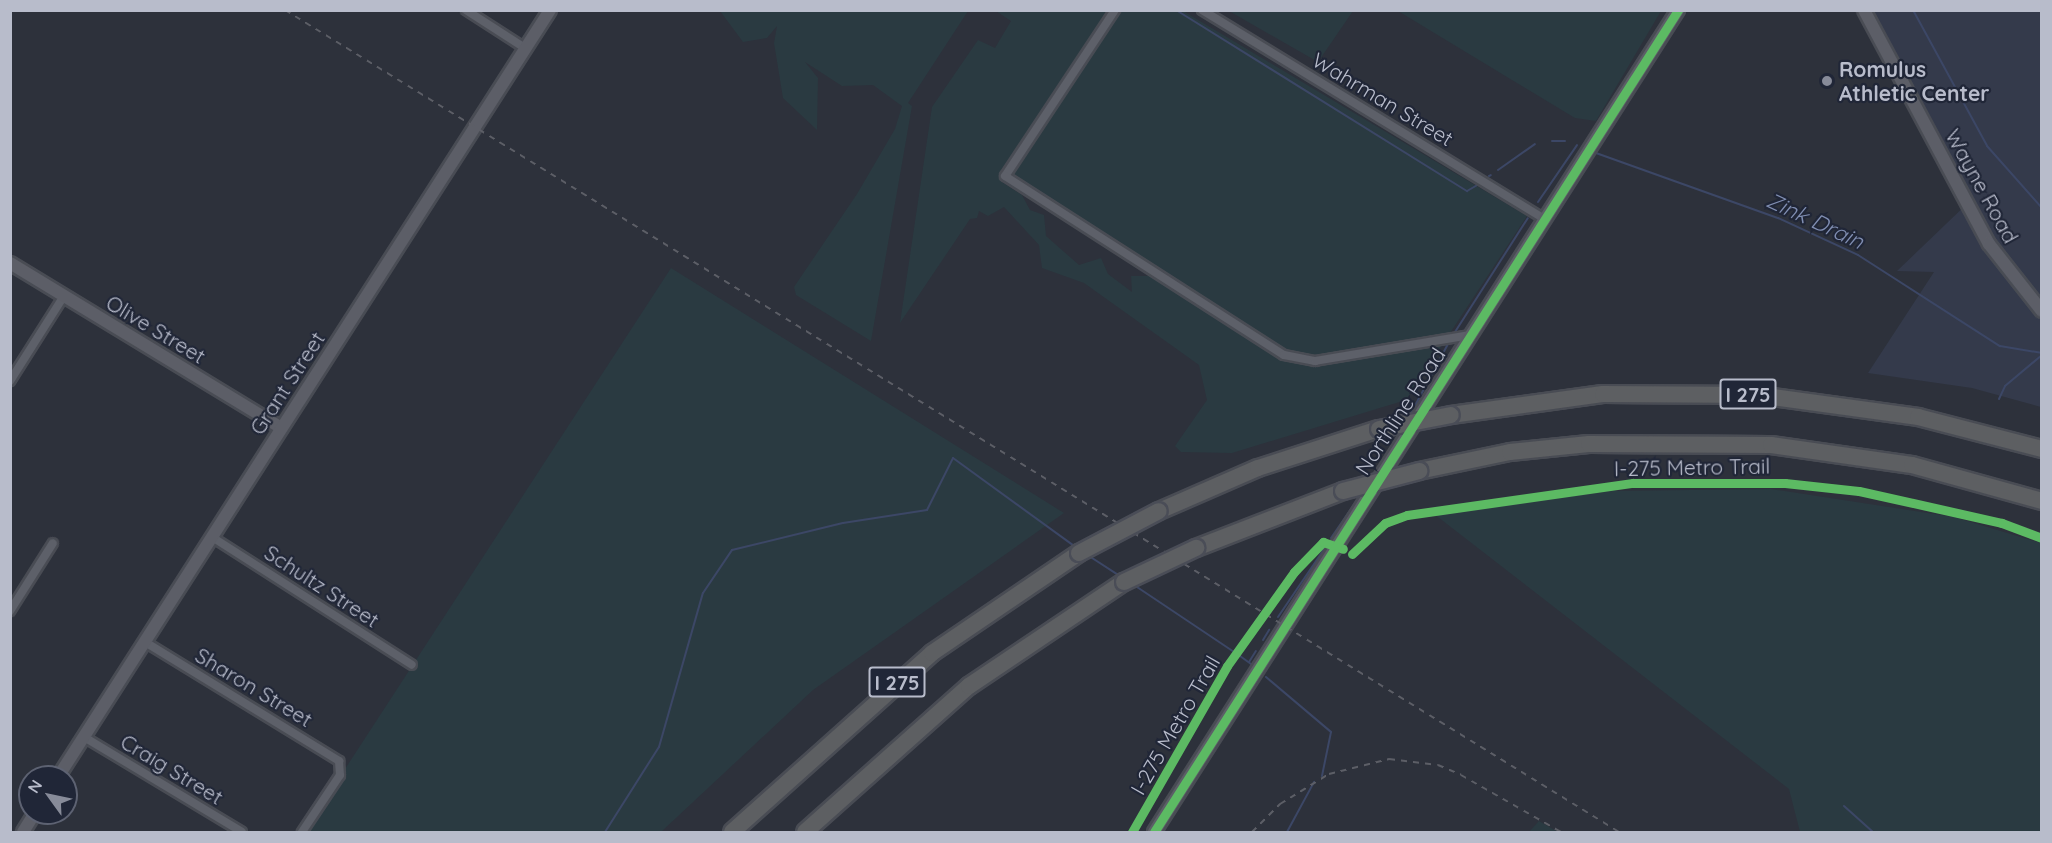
<!DOCTYPE html>
<html>
<head>
<meta charset="utf-8">
<style>
	body { margin:0 }
	#map { position:relative; width:2052px; height:843px; overflow:hidden; background:#2d313b; font-family:Quicksand,sans-serif }
	div>[style] { position:absolute }
	.airport>* { inset:0; background:#343a4b }
	.green>* { inset:0; background:#2a3a41 }
	.stream>* { height:2px; margin:-1px; padding:0 1px; transform-origin:1px; border-radius:1px; background:#3c4766 }
	.roads { filter:drop-shadow(2px 0 #494c54) drop-shadow(-2px 0 #494c54) drop-shadow(0 2px #494c54) drop-shadow(0 -2px #494c54) }
	.street>* { height:8px; margin:-4px; padding:0 4px; transform-origin:4px; border-radius:4px; background:#5d6069 }
	.secondary>* { height:12px; margin:-6px; padding:0 6px; transform-origin:6px; border-radius:6px; background:#5c5e67 }
	.highway>* { height:16px; margin:-8px; padding:0 8px; transform-origin:8px; border-radius:8px; background:#5d5f62 }
	.rail>* { height:2px; margin-top:-1px; transform-origin:0; background:repeating-linear-gradient(90deg,#5c5e66 0 6px,transparent 0 12px) }
	.bridges { filter:drop-shadow(2px 0 #4a4d57) drop-shadow(-2px 0 #4a4d57) drop-shadow(0 2px #4a4d57) drop-shadow(0 -2px #4a4d57) }
	.highway-bridge>* { height:16px; margin:-8px; padding:0 8px; transform-origin:8px; border-radius:8px; background:#5d5f62 }
	.cycleway>* { height:9px; margin:-4.5px; padding:0 4.5px; transform-origin:4.5px; border-radius:4.5px; background:#5cba63 }
	.dots>* { width:16px; height:16px; translate:-50% -50%; box-sizing:border-box; border:3px solid #202637; border-radius:50% }
	span { translate:-50% -50%; white-space:nowrap; text-align:center; line-height:1.15; -webkit-text-stroke:4.5px #202637; paint-order:stroke }
	.shield-label span { padding:2px 4px; background:#202637; border:2px solid; border-radius:4px; -webkit-text-stroke-width:0 }
	.shield-label { font-size:20px; color:#b8bccb; font-weight:700 }
	.poi-label { font-size:21px; color:#b8bccb; font-weight:700 }
	.left { translate:0 -50%; text-align:left }
	.street-label { font-size:21px; color:#b8bccb }
	.water-label { font-size:22px; color:#808eb2; font-style:italic }
	.frame { position:absolute; inset:0; border:12px solid #b8bccb; pointer-events:none }
	.north { position:absolute; left:18px; top:765px; width:60px; height:60px; box-sizing:border-box; background:#202637; border:2px solid #5d6272; border-radius:50%; rotate:303deg; font-size:16px; font-weight:700; line-height:24px; text-align:center; color:#b8bccb }
	.north::after { content:''; display:block; margin:auto; width:21px; height:27px; background:#878b99; clip-path:polygon(50% 0,100% 100%,50% 72%,0 100%) }
</style>
</head>
<body>
<div id="map">
	<div class="airport">
		<i style="clip-path:polygon(1868px 11px,2041px 11px,2041px 407px,1972px 388px,1868px 373px,1934px 272px,1897px 271px,1971px 200px)"></i>
	</div>
	<div class="green">
		<i style="clip-path:polygon(720px 11px,968px 11px,908px 103px,912px 106px,871px 341px,796px 295px,794px 287px,857px 194px,895px 129px,902px 106px,873px 85px,842px 86px,805px 62px,818px 78px,817px 130px,783px 98px,774px 43px,777px 26px,767px 38px,743px 42px)"></i>
		<i style="clip-path:polygon(evenodd,996px 11px,1183px 11px,1527px 216px,1406px 400px,1232px 453px,1181px 452px,1175px 446px,1207px 400px,1199px 365px,1084px 283px,1042px 268px,1039px 245px,1004px 207px,988px 216px,979px 211px,977px 218px,970px 219px,900px 323px,932px 107px,978px 40px,995px 48px,1011px 21px,996px 11px,1012px 176px,1120px 242px,1141px 258px,1149px 276px,1131px 276px,1132px 292px,1108px 274px,1101px 258px,1079px 265px,1046px 236px,1044px 215px,1030px 210px,1022px 195px,1002px 182px,1012px 176px)"></i>
		<i style="clip-path:polygon(1229px 11px,1353px 10px,1353px 11px,1318px 62px)"></i>
		<i style="clip-path:polygon(1398px 11px,1661px 11px,1596px 121px,1575px 118px)"></i>
		<i style="clip-path:polygon(671px 268px,1064px 513px,813px 690px,661px 832px,304px 832px)"></i>
		<i style="clip-path:polygon(1771px 489px,1954px 517px,2041px 543px,2041px 832px,1800px 832px,1789px 789px,1434px 514px,1612px 491px)"></i>
		<i style="clip-path:polygon(1539px 821px,1558px 832px,1529px 832px)"></i>
	</div>
	<div class="stream">
		<i style="left:1176px;top:10px;width:343px;rotate:31.9deg"></i>
		<i style="left:1467px;top:191px;width:14px;rotate:-30deg"></i>
		<i style="left:1913px;top:10px;width:155px;rotate:61.4deg"></i>
		<i style="left:1987px;top:146px;width:83px;rotate:48.4deg"></i>
		<i style="left:1552px;top:141px;width:13px"></i>
		<i style="left:1596px;top:153px;width:193px;rotate:19.7deg"></i>
		<i style="left:1778px;top:218px;width:88px;rotate:24.8deg"></i>
		<i style="left:1858px;top:255px;width:169px;rotate:32.7deg"></i>
		<i style="left:2000px;top:346px;width:43px;rotate:9.5deg"></i>
		<i style="left:1498px;top:170px;width:45px;rotate:-35.1deg"></i>
		<i style="left:1489px;top:176px;width:2px;rotate:-27deg"></i>
		<i style="left:1538px;top:202px;width:69px;rotate:-55.6deg"></i>
		<i style="left:1455px;top:332px;width:135px;rotate:-57.4deg"></i>
		<i style="left:1999px;top:399px;width:14px;rotate:-65deg"></i>
		<i style="left:2005px;top:386px;width:48px;rotate:-40deg"></i>
		<i style="left:1409px;top:417px;width:83px;rotate:-61.9deg"></i>
		<i style="left:1373px;top:476px;width:51px;rotate:-57.9deg"></i>
		<i style="left:1331px;top:538px;width:55px;rotate:-55.4deg"></i>
		<i style="left:1089px;top:556px;width:37px;rotate:33deg"></i>
		<i style="left:1134px;top:585px;width:120px;rotate:33.8deg"></i>
		<i style="left:1278px;top:617px;width:87px;rotate:-55.8deg"></i>
		<i style="left:1263px;top:640px;width:12px;rotate:-59deg"></i>
		<i style="left:1240px;top:656px;width:17px;rotate:36deg"></i>
		<i style="left:1249px;top:662px;width:13px;rotate:-58deg"></i>
		<i style="left:1266px;top:677px;width:85px;rotate:40.2deg"></i>
		<i style="left:1331px;top:732px;width:45px;rotate:101.6deg"></i>
		<i style="left:1844px;top:806px;width:39px;rotate:42deg"></i>
		<i style="left:605px;top:832px;width:101px;rotate:-57.6deg"></i>
		<i style="left:659px;top:747px;width:160px;rotate:-74.1deg"></i>
		<i style="left:703px;top:593px;width:52px;rotate:-56deg"></i>
		<i style="left:732px;top:550px;width:114px;rotate:-13.7deg"></i>
		<i style="left:843px;top:523px;width:85px;rotate:-8.8deg"></i>
		<i style="left:927px;top:510px;width:58px;rotate:-63.4deg"></i>
		<i style="left:953px;top:458px;width:153px;rotate:36deg"></i>
		<i style="left:1287px;top:832px;width:57px;rotate:-61.6deg"></i>
	</div>
	<div class="roads">
		<div class="street">
			<i style="left:466px;top:10px;width:70px;rotate:32.8deg"></i>
			<i style="left:1115px;top:10px;width:199px;rotate:123.5deg"></i>
			<i style="left:1005px;top:176px;width:331px;rotate:32.7deg"></i>
			<i style="left:1284px;top:355px;width:32px;rotate:11deg"></i>
			<i style="left:1315px;top:361px;width:158px;rotate:-9.5deg"></i>
			<i style="left:1202px;top:10px;width:402px;rotate:31.4deg"></i>
			<i style="left:10px;top:381px;width:101px;rotate:-57.6deg"></i>
			<i style="left:212px;top:537px;width:237px;rotate:32.6deg"></i>
			<i style="left:10px;top:611px;width:80px;rotate:-57.7deg"></i>
			<i style="left:145px;top:642px;width:228px;rotate:31.5deg"></i>
			<i style="left:339px;top:761px;width:14px;rotate:86deg"></i>
			<i style="left:340px;top:775px;width:69px;rotate:123.7deg"></i>
			<i style="left:84px;top:737px;width:184px;rotate:31deg"></i>
		</div>
		<div class="secondary">
			<i style="left:1864px;top:10px;width:265px;rotate:61.9deg"></i>
			<i style="left:1989px;top:244px;width:85px;rotate:51.7deg"></i>
			<i style="left:10px;top:263px;width:317px;rotate:31.3deg"></i>
			<i style="left:58px;top:777px;width:911px;rotate:-57.32deg"></i>
			<i style="left:23px;top:832px;width:22px;rotate:-58deg"></i>
			<i style="left:1154px;top:832px;width:975px;rotate:-57.48deg"></i>
		</div>
		<div class="highway">
			<i style="left:1451px;top:415px;width:153px;rotate:-7.9deg"></i>
			<i style="left:1603px;top:394px;width:155px;rotate:0.4deg"></i>
			<i style="left:1758px;top:395px;width:162px;rotate:7.8deg"></i>
			<i style="left:1918px;top:417px;width:128px;rotate:14.5deg"></i>
			<i style="left:1419px;top:471px;width:93px;rotate:-11.8deg"></i>
			<i style="left:1510px;top:452px;width:79px;rotate:-5.8deg"></i>
			<i style="left:1589px;top:444px;width:182px;rotate:0.3deg"></i>
			<i style="left:1771px;top:445px;width:142px;rotate:8.1deg"></i>
			<i style="left:1912px;top:465px;width:135px;rotate:15.5deg"></i>
			<i style="left:1159px;top:511px;width:108px;rotate:-23.5deg"></i>
			<i style="left:1258px;top:468px;width:127px;rotate:-17.9deg"></i>
			<i style="left:1196px;top:548px;width:158px;rotate:-21.2deg"></i>
			<i style="left:732px;top:832px;width:268px;rotate:-41.8deg"></i>
			<i style="left:932px;top:653px;width:178px;rotate:-34.2deg"></i>
			<i style="left:805px;top:832px;width:220px;rotate:-41.7deg"></i>
			<i style="left:969px;top:686px;width:187px;rotate:-33.9deg"></i>
		</div>
	</div>
	<div class="rail">
		<i style="left:285px;top:10px;width:1567px;rotate:31.64deg"></i>
		<i style="left:1252px;top:832px;width:40px;rotate:-45deg"></i>
		<i style="left:1280px;top:804px;width:57px;rotate:-31.5deg"></i>
		<i style="left:1329px;top:774px;width:62px;rotate:-14deg"></i>
		<i style="left:1389px;top:759px;width:49px;rotate:7deg"></i>
		<i style="left:1438px;top:765px;width:25px;rotate:23deg"></i>
		<i style="left:1461px;top:775px;width:115px;rotate:29.7deg"></i>
	</div>
	<div class="bridges">
		<div class="highway-bridge">
			<i style="left:1379px;top:429px;width:73px;rotate:-11deg"></i>
			<i style="left:1343px;top:491px;width:79px;rotate:-14.7deg"></i>
			<i style="left:1079px;top:553px;width:90px;rotate:-27.7deg"></i>
			<i style="left:1124px;top:582px;width:80px;rotate:-25.3deg"></i>
		</div>
	</div>
	<div class="cycleway">
		<i style="left:1352px;top:554px;width:45px;rotate:-43.2deg"></i>
		<i style="left:1385px;top:523px;width:23px;rotate:-20deg"></i>
		<i style="left:1407px;top:515px;width:228px;rotate:-8.1deg"></i>
		<i style="left:1633px;top:483px;width:152px"></i>
		<i style="left:1785px;top:483px;width:74px;rotate:6.2deg"></i>
		<i style="left:1859px;top:491px;width:147px;rotate:12.6deg"></i>
		<i style="left:2002px;top:523px;width:43px;rotate:20.6deg"></i>
		<i style="left:1132px;top:832px;width:191px;rotate:-60.2deg"></i>
		<i style="left:1227px;top:666px;width:115px;rotate:-54.5deg"></i>
		<i style="left:1294px;top:572px;width:42px;rotate:-46deg"></i>
		<i style="left:1323px;top:542px;width:21px;rotate:19deg"></i>
		<i style="left:1154px;top:832px;width:975px;rotate:-57.48deg"></i>
	</div>
	<div class="dots">
		<i style="left:1827px;top:81px;background:#878b99"></i>
	</div>
	<div class="shield-label">
		<span style="left:1748px;top:394px">I 275</span>
		<span style="left:897px;top:682px">I 275</span>
	</div>
	<div class="poi-label">
		<span class="left" style="left:1839px;top:81px">Romulus<br>Athletic Center</span>
	</div>
	<div class="street-label">
		<span style="left:1383px;top:99px;rotate:31deg">Wahrman Street</span>
		<span style="left:1982px;top:186px;rotate:61deg">Wayne Road</span>
		<span style="left:156px;top:329px;rotate:31deg">Olive Street</span>
		<span style="left:287px;top:383px;rotate:-57deg">Grant Street</span>
		<span style="left:1400px;top:411px;rotate:-57deg">Northline Road</span>
		<span style="left:1692px;top:467px;rotate:-1deg">I-275 Metro Trail</span>
		<span style="left:322px;top:586px;rotate:33deg">Schultz Street</span>
		<span style="left:254px;top:687px;rotate:31deg">Sharon Street</span>
		<span style="left:1175px;top:725px;rotate:-60deg">I-275 Metro Trail</span>
		<span style="left:172px;top:769px;rotate:31deg">Craig Street</span>
	</div>
	<div class="water-label">
		<span style="left:1815px;top:221px;rotate:25deg">Zink Drain</span>
	</div>
	<div class="frame"></div>
	<div class="north">N</div>
</div>
</body>
</html>
